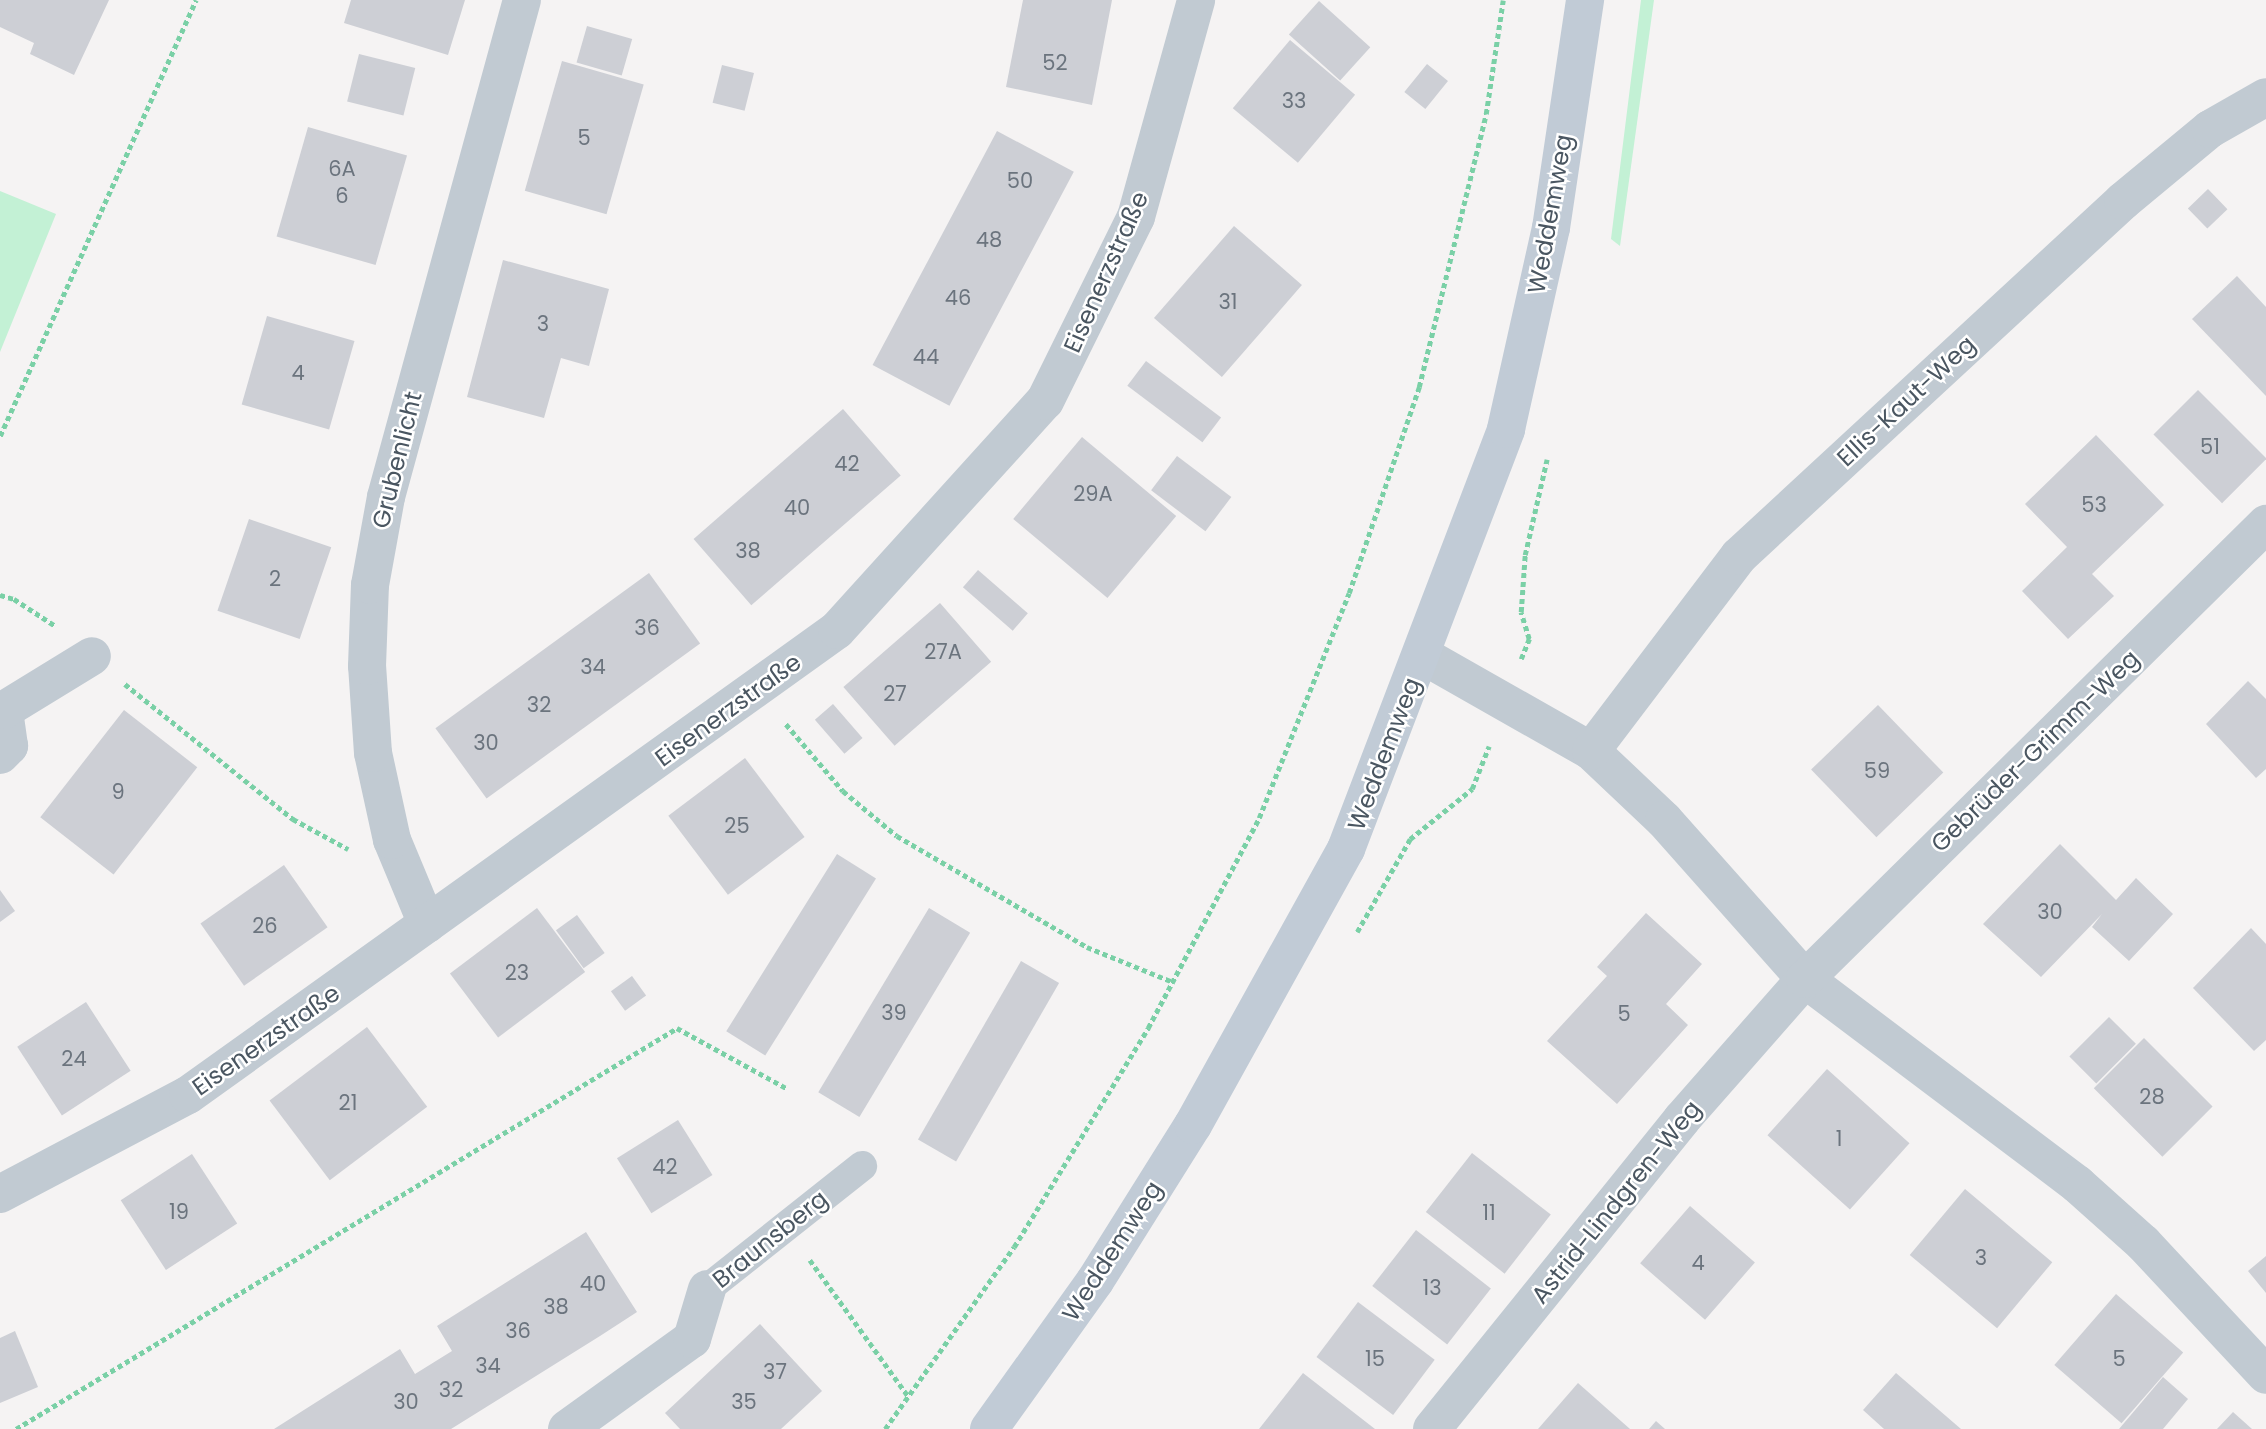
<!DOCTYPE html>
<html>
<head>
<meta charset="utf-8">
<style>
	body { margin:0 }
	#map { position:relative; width:2266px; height:1429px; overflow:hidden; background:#f5f3f3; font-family:Poppins,sans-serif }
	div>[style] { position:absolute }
	.green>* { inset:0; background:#c3f1d5 }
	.building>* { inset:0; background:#cdcfd5; transform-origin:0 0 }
	.path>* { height:4.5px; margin-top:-2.25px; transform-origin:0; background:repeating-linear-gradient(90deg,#7ad0a6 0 5px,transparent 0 8.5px) }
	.lane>* { height:30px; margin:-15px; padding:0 15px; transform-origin:15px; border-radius:15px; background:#c1cad2 }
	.street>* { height:38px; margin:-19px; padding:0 19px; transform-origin:19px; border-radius:19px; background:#c1cad2 }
	.secondary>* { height:38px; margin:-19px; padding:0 19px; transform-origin:19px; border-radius:19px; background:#c1cbd6 }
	span { translate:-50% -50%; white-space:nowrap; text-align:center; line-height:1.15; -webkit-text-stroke:5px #fff; paint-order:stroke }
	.number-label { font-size:21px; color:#6b747e }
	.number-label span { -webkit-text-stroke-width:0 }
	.street-label { font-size:24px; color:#4a5661 }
</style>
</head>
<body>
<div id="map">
	<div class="green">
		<i style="clip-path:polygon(1641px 0,1654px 0,1620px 246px,1611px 239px)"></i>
		<i style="clip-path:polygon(0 191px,56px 214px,0 352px)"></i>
	</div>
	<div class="building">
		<i style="clip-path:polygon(0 0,109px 0,74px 75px,30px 54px,34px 43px,0 27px)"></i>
		<i style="clip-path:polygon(351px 0,465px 0,448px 55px,344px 23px)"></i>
		<i style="clip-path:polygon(1023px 0,1112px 0,1092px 105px,1006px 87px)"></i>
		<i style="left:1319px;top:1px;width:69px;height:45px;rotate:42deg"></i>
		<i style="left:587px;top:26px;width:47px;height:38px;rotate:16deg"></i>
		<i style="left:1290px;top:40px;width:85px;height:89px;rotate:40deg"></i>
		<i style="left:359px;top:54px;width:58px;height:49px;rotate:14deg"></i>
		<i style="left:562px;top:61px;width:85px;height:135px;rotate:16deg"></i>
		<i style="left:1427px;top:64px;width:27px;height:36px;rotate:39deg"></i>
		<i style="left:722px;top:65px;width:33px;height:39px;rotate:14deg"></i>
		<i style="left:308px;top:127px;width:103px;height:114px;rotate:16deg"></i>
		<i style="left:997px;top:131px;width:87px;height:265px;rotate:28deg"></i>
		<i style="left:2208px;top:189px;width:28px;height:28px;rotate:46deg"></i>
		<i style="left:1234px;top:226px;width:90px;height:122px;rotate:41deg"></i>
		<i style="clip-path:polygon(503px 260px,609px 289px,589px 366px,561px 358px,544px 418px,467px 397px)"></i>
		<i style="clip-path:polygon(2237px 276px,2266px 307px,2266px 396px,2192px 319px)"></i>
		<i style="left:267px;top:316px;width:91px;height:92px;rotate:16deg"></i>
		<i style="left:1146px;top:361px;width:94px;height:31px;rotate:37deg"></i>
		<i style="left:2198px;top:390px;width:97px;height:63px;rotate:45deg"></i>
		<i style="left:843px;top:409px;width:88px;height:198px;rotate:49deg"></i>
		<i style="clip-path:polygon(2096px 435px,2164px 505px,2092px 574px,2114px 596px,2068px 639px,2022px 591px,2067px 547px,2025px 504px)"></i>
		<i style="left:1082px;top:437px;width:123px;height:107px;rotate:40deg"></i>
		<i style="left:1177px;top:456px;width:68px;height:43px;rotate:37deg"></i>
		<i style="left:249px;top:519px;width:87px;height:97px;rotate:19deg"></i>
		<i style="left:978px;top:570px;width:66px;height:23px;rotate:41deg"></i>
		<i style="left:649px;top:573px;width:87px;height:264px;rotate:54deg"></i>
		<i style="left:940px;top:603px;width:78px;height:128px;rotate:49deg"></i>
		<i style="clip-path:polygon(2248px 681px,2266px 699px,2266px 769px,2256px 778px,2206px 724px)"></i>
		<i style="left:833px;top:704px;width:45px;height:24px;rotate:49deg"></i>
		<i style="left:1878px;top:705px;width:94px;height:93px;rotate:46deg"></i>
		<i style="left:124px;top:710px;width:93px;height:136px;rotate:38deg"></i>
		<i style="left:745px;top:758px;width:99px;height:96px;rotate:53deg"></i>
		<i style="clip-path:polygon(2060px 844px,2116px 900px,2136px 878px,2173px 914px,2129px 961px,2092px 927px,2102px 914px,2041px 977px,1983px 924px)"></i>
		<i style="left:837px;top:854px;width:46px;height:209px;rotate:32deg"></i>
		<i style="left:284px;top:865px;width:76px;height:102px;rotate:55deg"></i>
		<i style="clip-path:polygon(0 890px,15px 911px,0 922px)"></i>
		<i style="left:537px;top:908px;width:80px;height:109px;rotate:53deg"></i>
		<i style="left:929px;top:908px;width:48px;height:215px;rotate:31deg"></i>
		<i style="clip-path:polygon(1646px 913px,1702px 964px,1666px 1004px,1688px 1025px,1617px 1104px,1547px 1041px,1607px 976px,1597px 967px)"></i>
		<i style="left:577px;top:915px;width:47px;height:26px;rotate:54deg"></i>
		<i style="clip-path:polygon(2251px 928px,2266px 944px,2266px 1040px,2254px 1051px,2193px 988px)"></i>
		<i style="left:1021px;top:961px;width:44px;height:206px;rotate:30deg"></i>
		<i style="left:632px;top:976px;width:24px;height:26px;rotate:54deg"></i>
		<i style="left:86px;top:1002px;width:82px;height:82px;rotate:57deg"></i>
		<i style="left:2109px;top:1017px;width:38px;height:56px;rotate:45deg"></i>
		<i style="left:367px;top:1027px;width:100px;height:122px;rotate:53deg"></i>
		<i style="left:2144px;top:1038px;width:97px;height:71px;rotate:45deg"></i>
		<i style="left:1827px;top:1069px;width:111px;height:89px;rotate:42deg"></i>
		<i style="left:678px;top:1120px;width:65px;height:72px;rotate:58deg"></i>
		<i style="left:1472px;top:1153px;width:100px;height:75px;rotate:38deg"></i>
		<i style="left:192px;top:1154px;width:83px;height:85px;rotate:57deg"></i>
		<i style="left:1965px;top:1189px;width:114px;height:86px;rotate:40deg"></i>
		<i style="left:1690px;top:1206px;width:86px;height:76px;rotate:41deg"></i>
		<i style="left:1416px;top:1230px;width:95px;height:71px;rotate:38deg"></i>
		<i style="clip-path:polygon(586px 1232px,637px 1312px,600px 1336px,451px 1429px,274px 1429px,400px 1349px,415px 1374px,452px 1351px,437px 1326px)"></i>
		<i style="clip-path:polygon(2266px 1256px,2266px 1293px,2248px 1271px)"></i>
		<i style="left:2116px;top:1294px;width:89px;height:94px;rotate:41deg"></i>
		<i style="left:1358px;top:1302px;width:96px;height:69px;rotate:37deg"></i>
		<i style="clip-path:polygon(760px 1324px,822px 1391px,781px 1429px,680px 1429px,665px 1413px)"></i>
		<i style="clip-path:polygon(15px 1331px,38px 1387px,0 1403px,0 1338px)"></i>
		<i style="clip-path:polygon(1303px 1373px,1375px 1429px,1259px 1429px)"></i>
		<i style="clip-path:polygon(1896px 1373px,1961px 1429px,1884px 1429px,1863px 1410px)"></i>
		<i style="clip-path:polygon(2163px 1377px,2188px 1399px,2163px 1429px,2119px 1429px)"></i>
		<i style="clip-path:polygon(1578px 1383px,1630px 1429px,1538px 1429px)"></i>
		<i style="clip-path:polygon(2233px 1412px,2252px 1429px,2217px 1429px)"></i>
		<i style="clip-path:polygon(1656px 1421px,1665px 1429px,1649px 1429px)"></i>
	</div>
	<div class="path">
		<i style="left:0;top:436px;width:478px;rotate:-65.8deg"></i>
		<i style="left:0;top:595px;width:15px;rotate:16deg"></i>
		<i style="left:14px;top:599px;width:48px;rotate:33deg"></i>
		<i style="left:1521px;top:659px;width:22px;rotate:-68deg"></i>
		<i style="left:1529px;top:639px;width:28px;rotate:-107deg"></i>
		<i style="left:1521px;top:612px;width:57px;rotate:-86deg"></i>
		<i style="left:1525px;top:555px;width:98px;rotate:-77.1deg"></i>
		<i style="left:125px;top:684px;width:216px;rotate:38.8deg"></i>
		<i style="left:293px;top:819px;width:63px;rotate:28.6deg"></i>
		<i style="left:786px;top:724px;width:88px;rotate:49.6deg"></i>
		<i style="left:843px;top:791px;width:70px;rotate:39.8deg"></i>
		<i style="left:897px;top:836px;width:220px;rotate:30.3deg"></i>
		<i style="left:1087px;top:947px;width:93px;rotate:22.1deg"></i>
		<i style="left:1357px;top:932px;width:107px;rotate:-60.3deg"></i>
		<i style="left:1410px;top:839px;width:80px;rotate:-38.9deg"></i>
		<i style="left:1472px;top:789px;width:46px;rotate:-68.4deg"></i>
		<i style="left:810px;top:1260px;width:168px;rotate:54.2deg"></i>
		<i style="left:16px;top:1429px;width:773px;rotate:-31.24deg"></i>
		<i style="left:677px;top:1028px;width:127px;rotate:28.8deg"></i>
		<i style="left:885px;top:1429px;width:223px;rotate:-54.7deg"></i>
		<i style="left:1014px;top:1247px;width:257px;rotate:-58.5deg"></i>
		<i style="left:1148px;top:1028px;width:238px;rotate:-62.1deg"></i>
		<i style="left:1259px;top:818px;width:242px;rotate:-68.2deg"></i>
		<i style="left:1349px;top:593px;width:218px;rotate:-71.2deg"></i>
		<i style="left:1419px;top:387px;width:281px;rotate:-76.2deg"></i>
		<i style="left:1486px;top:114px;width:115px;rotate:-81.5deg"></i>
	</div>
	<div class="lane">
		<i style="left:707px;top:1289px;width:198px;rotate:-38.4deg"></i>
	</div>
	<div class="street">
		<i style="left:1422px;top:655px;width:194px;rotate:29.6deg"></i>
		<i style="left:1591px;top:751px;width:100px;rotate:43.4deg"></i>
		<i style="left:1664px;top:820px;width:213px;rotate:48.4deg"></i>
		<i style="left:1805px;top:979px;width:341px;rotate:37deg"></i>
		<i style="left:2077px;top:1184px;width:89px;rotate:41.8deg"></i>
		<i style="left:2143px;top:1243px;width:180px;rotate:47deg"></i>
		<i style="left:1591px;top:751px;width:245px;rotate:-52.8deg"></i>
		<i style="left:1739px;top:556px;width:523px;rotate:-42.75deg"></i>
		<i style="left:2123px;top:201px;width:113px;rotate:-39.6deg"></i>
		<i style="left:2210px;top:129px;width:64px;rotate:-29.7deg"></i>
		<i style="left:0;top:755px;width:13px;rotate:-45deg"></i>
		<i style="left:9px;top:746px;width:36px;rotate:-98deg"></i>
		<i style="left:4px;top:710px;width:103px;rotate:-31.5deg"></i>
		<i style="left:427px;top:924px;width:91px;rotate:-112.6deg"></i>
		<i style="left:392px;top:840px;width:89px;rotate:-102.3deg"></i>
		<i style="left:373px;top:753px;width:87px;rotate:-93.9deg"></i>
		<i style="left:367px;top:666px;width:81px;rotate:-87.9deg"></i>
		<i style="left:370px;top:585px;width:89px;rotate:-79.7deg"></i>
		<i style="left:386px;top:497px;width:515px;rotate:-74.7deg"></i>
		<i style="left:0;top:1194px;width:212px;rotate:-27.8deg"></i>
		<i style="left:188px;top:1095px;width:798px;rotate:-35.62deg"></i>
		<i style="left:837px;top:630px;width:309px;rotate:-47.8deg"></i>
		<i style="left:1045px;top:401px;width:205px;rotate:-63.7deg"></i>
		<i style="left:1136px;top:217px;width:225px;rotate:-74.5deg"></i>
		<i style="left:567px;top:1429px;width:154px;rotate:-35.8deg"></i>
		<i style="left:692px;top:1339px;width:52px;rotate:-73.3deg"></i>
		<i style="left:1432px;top:1429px;width:398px;rotate:-51.1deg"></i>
		<i style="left:1682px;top:1119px;width:186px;rotate:-48.7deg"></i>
		<i style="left:1805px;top:979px;width:648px;rotate:-44.62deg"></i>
	</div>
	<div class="secondary">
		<i style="left:989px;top:1429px;width:182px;rotate:-54.4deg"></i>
		<i style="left:1095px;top:1281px;width:184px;rotate:-57.9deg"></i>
		<i style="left:1193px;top:1125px;width:316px;rotate:-61deg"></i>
		<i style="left:1346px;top:849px;width:449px;rotate:-69.1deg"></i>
		<i style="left:1506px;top:429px;width:206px;rotate:-77.4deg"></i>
		<i style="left:1551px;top:228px;width:231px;rotate:-81.5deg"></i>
	</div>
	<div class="number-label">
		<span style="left:1055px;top:63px">52</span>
		<span style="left:1294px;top:101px">33</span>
		<span style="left:584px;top:138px">5</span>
		<span style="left:342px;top:169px">6A</span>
		<span style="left:1020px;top:181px">50</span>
		<span style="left:342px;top:196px">6</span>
		<span style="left:989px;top:240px">48</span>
		<span style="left:958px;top:298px">46</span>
		<span style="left:1228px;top:302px">31</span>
		<span style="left:543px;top:324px">3</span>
		<span style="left:926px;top:357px">44</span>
		<span style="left:298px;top:373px">4</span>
		<span style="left:2210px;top:447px">51</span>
		<span style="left:847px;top:464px">42</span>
		<span style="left:1093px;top:494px">29A</span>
		<span style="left:2094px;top:505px">53</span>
		<span style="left:797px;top:508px">40</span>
		<span style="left:748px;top:551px">38</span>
		<span style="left:275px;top:579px">2</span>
		<span style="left:647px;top:628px">36</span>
		<span style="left:943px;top:652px">27A</span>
		<span style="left:593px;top:667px">34</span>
		<span style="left:895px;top:694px">27</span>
		<span style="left:539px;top:705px">32</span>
		<span style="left:486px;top:743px">30</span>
		<span style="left:1877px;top:771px">59</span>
		<span style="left:118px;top:792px">9</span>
		<span style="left:737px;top:826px">25</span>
		<span style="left:2050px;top:912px">30</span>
		<span style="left:265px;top:926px">26</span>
		<span style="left:517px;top:973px">23</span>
		<span style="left:894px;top:1013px">39</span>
		<span style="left:1624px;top:1014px">5</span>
		<span style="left:74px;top:1059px">24</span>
		<span style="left:2152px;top:1097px">28</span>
		<span style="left:348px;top:1103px">21</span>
		<span style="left:1839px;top:1139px">1</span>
		<span style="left:665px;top:1167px">42</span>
		<span style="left:179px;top:1212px">19</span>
		<span style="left:1489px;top:1213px">11</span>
		<span style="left:1981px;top:1258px">3</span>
		<span style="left:1698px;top:1263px">4</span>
		<span style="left:593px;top:1284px">40</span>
		<span style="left:1432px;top:1288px">13</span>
		<span style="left:556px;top:1307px">38</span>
		<span style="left:518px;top:1331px">36</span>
		<span style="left:1375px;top:1359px">15</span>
		<span style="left:2119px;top:1359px">5</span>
		<span style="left:488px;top:1366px">34</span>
		<span style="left:775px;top:1372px">37</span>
		<span style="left:451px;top:1390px">32</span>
		<span style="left:406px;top:1402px">30</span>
		<span style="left:744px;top:1402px">35</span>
	</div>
	<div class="street-label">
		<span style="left:1550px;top:214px;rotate:-80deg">Weddemweg</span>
		<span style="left:1106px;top:272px;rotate:-66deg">Eisenerzstraße</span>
		<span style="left:1906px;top:401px;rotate:-43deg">Ellis-Kaut-Weg</span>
		<span style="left:397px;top:460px;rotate:-76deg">Grubenlicht</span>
		<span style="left:728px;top:710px;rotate:-36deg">Eisenerzstraße</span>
		<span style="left:2035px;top:751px;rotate:-44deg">Gebrüder-Grimm-Weg</span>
		<span style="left:1384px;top:754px;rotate:-69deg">Weddemweg</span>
		<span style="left:266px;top:1040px;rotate:-35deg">Eisenerzstraße</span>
		<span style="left:1616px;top:1202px;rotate:-51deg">Astrid-Lindgren-Weg</span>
		<span style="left:770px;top:1239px;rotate:-39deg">Braunsberg</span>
		<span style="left:1112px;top:1251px;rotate:-57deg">Weddemweg</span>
	</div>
</div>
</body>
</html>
